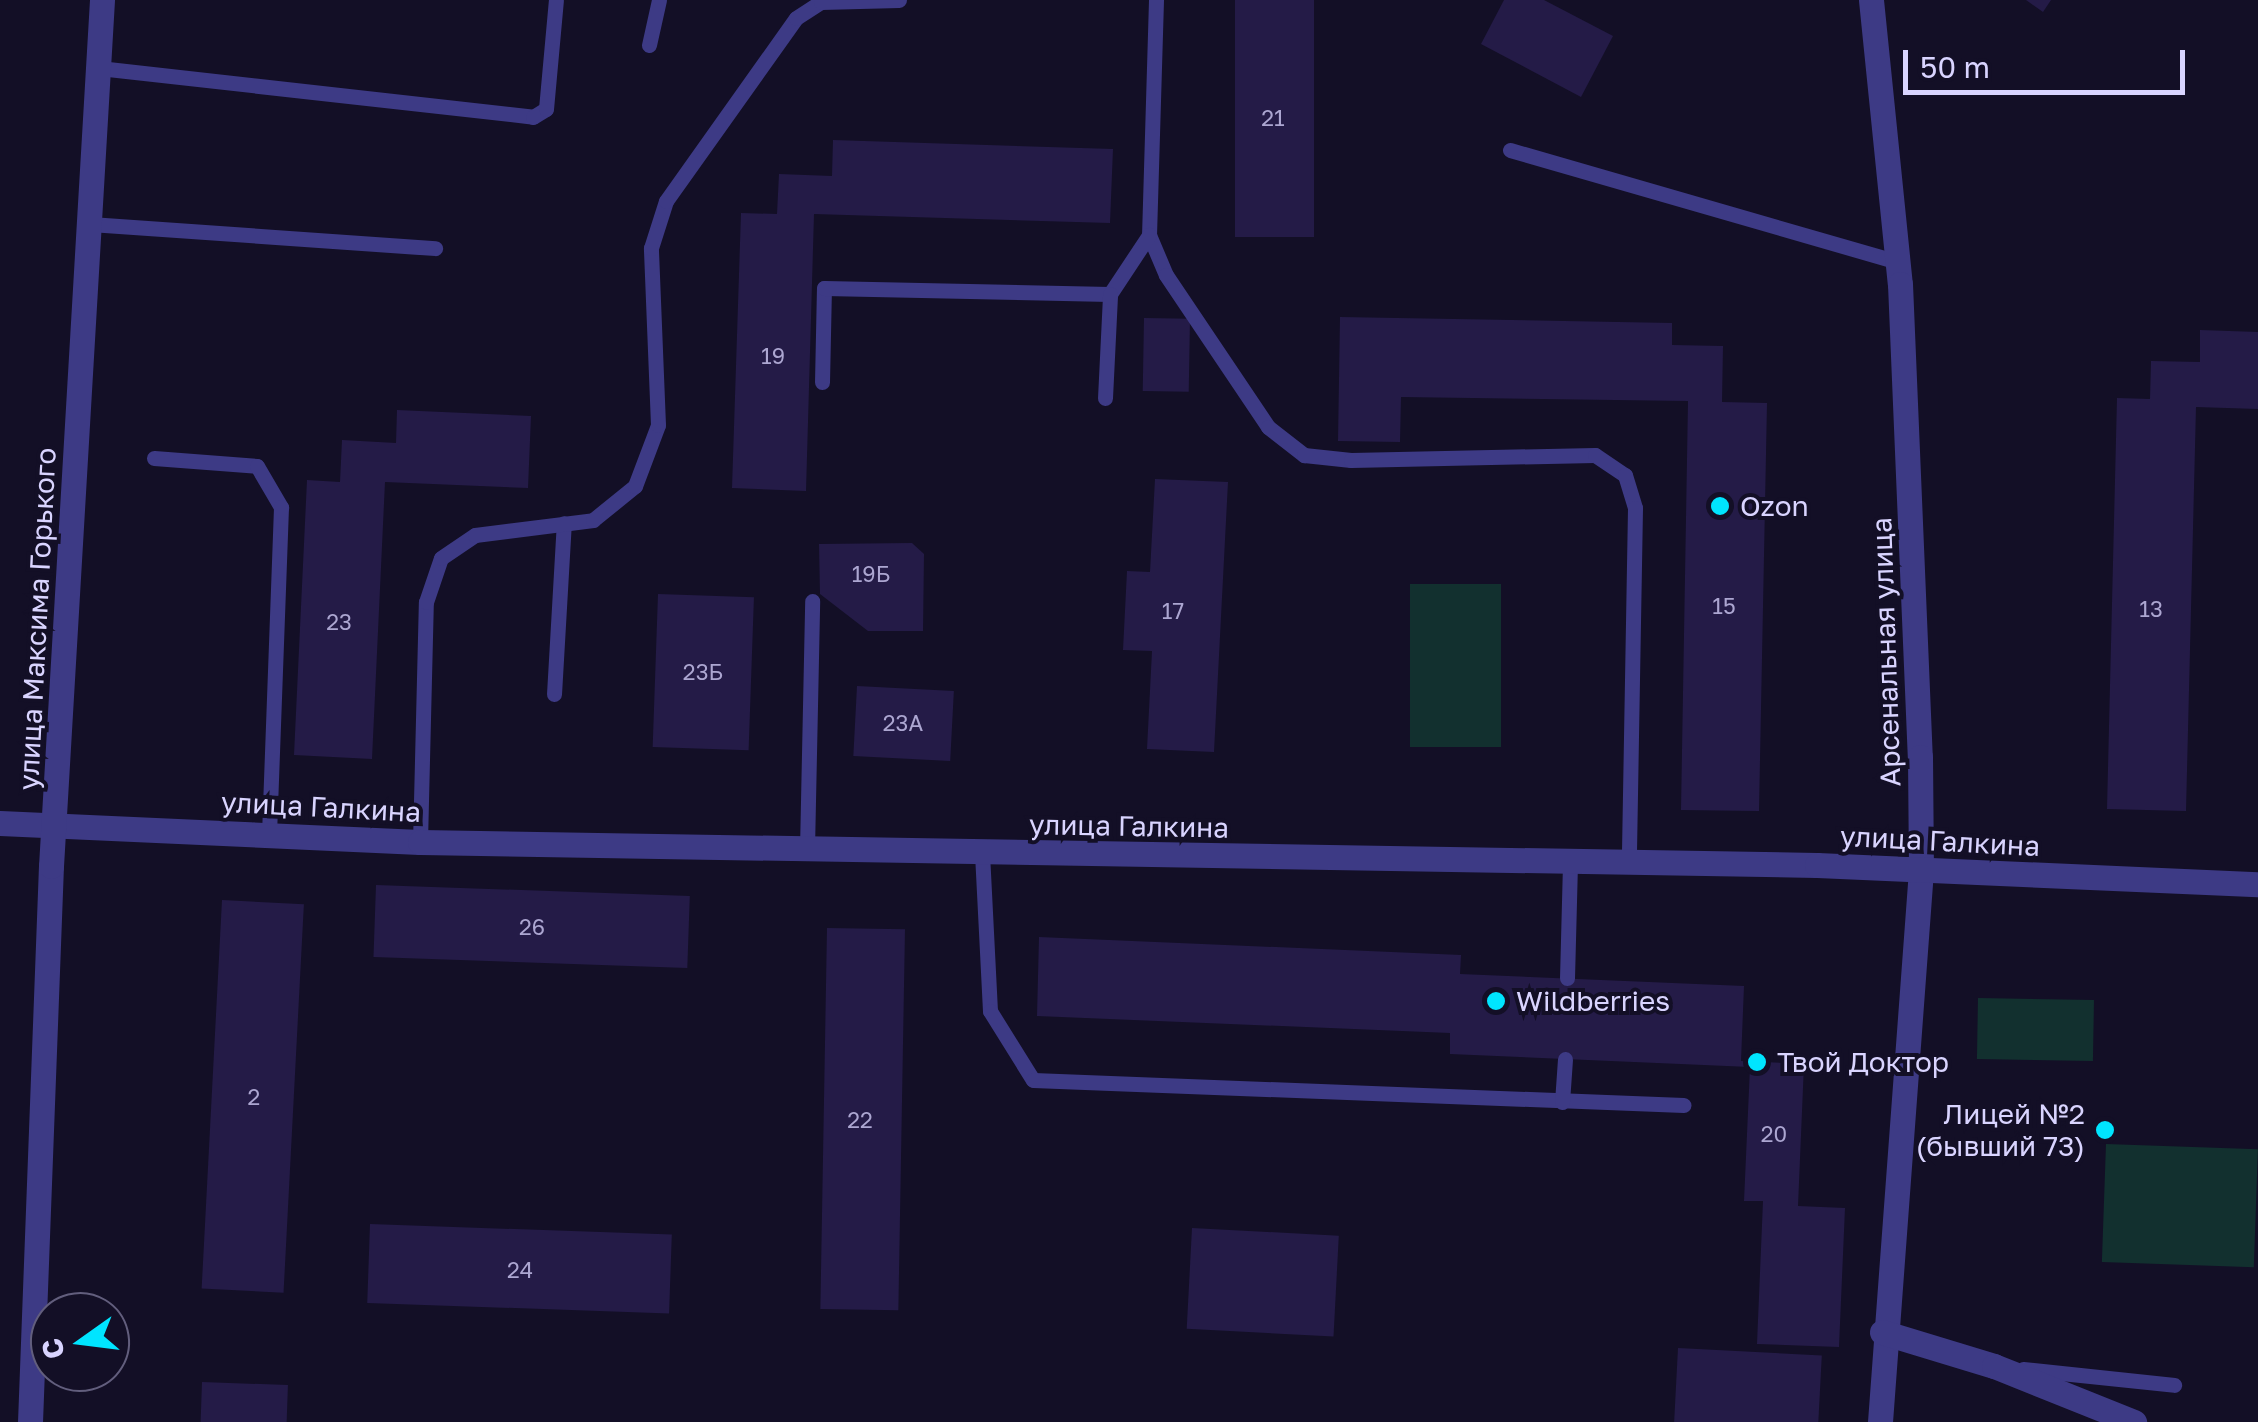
<!DOCTYPE html>
<html>
<head>
<meta charset="utf-8">
<style>
	body { margin:0 }
	#map { position:relative; width:2258px; height:1422px; overflow:hidden; background:#130f26; font-family:"Golos Text",sans-serif }
	div>[style] { position:absolute }
	.green>* { inset:0; background:#12302f; transform-origin:0 0 }
	.building>* { inset:0; background:#241b47; transform-origin:0 0 }
	.service>* { height:15px; margin:-7.5px; padding:0 7.5px; transform-origin:7.5px; border-radius:7.5px; background:#3d3a85 }
	.minor>* { height:25px; margin:-12.5px; padding:0 12.5px; transform-origin:12.5px; border-radius:12.5px; background:#3d3a85 }
	.tertiary>* { height:25px; margin:-12.5px; padding:0 12.5px; transform-origin:12.5px; border-radius:12.5px; background:#3d3a85 }
	.dots>* { width:28px; height:28px; translate:-50% -50%; box-sizing:border-box; border:5px solid #130f26; border-radius:50% }
	span { translate:-50% -50%; white-space:nowrap; text-align:center; line-height:1.15; -webkit-text-stroke:8px #130f26; paint-order:stroke }
	.number-label { font-size:22px; color:#aca6d1 }
	.number-label span { -webkit-text-stroke-width:0 }
	.poi-label { font-size:28px; color:#d9d4ff }
	.left { translate:0 -50%; text-align:left }
	.right { translate:-100% -50%; text-align:right }
	.street-label { font-size:28px; color:#d9d4ff }
	.north { position:absolute; left:30px; top:1292px; width:100px; height:100px; box-sizing:border-box; background:#130f26; border:2px solid #625e7d; border-radius:50%; rotate:256deg; font-size:28px; font-weight:700; line-height:40px; text-align:center; color:#d9d4ff }
	.north::after { content:''; display:block; margin:auto; width:35px; height:45px; background:#00e5ff; clip-path:polygon(50% 0,100% 100%,50% 72%,0 100%) }
	.scale { position:absolute; left:1903px; top:50px; width:282px; height:45px; box-sizing:border-box; border:5px solid #d9d4ff; border-top:0; padding-left:12px; font-size:30px; line-height:35px; white-space:nowrap; color:#d9d4ff; -webkit-text-stroke:8px #130f26; paint-order:stroke }
</style>
</head>
<body>
<div id="map">
	<div class="green">
		<i style="left:1410px;top:584px;width:91px;height:163px"></i>
		<i style="left:1978px;top:998px;width:116px;height:61px;rotate:1deg"></i>
		<i style="left:2106px;top:1144px;width:152px;height:118px;rotate:2deg"></i>
	</div>
	<div class="building">
		<i style="left:1235px;top:0;width:79px;height:237px"></i>
		<i style="clip-path:polygon(1504px 0,1544px 0,1613px 36px,1581px 97px,1481px 44px)"></i>
		<i style="clip-path:polygon(2026px 0,2051px 0,2043px 12px)"></i>
		<i style="clip-path:polygon(833px 140px,1113px 149px,1110px 223px,814px 214px,806px 491px,732px 488px,741px 213px,777px 214px,779px 174px,832px 176px)"></i>
		<i style="clip-path:polygon(1340px 317px,1672px 323px,1672px 345px,1723px 346px,1722px 402px,1767px 403px,1759px 811px,1681px 810px,1688px 401px,1401px 397px,1400px 442px,1338px 441px)"></i>
		<i style="left:1144px;top:318px;width:46px;height:73px;rotate:1deg"></i>
		<i style="clip-path:polygon(2200px 330px,2258px 332px,2258px 409px,2196px 407px,2186px 811px,2107px 809px,2117px 398px,2150px 399px,2151px 361px,2200px 362px)"></i>
		<i style="clip-path:polygon(397px 410px,531px 416px,528px 488px,385px 482px,372px 759px,294px 755px,307px 480px,340px 482px,342px 440px,396px 443px)"></i>
		<i style="clip-path:polygon(1155px 479px,1228px 482px,1214px 752px,1147px 749px,1152px 651px,1123px 650px,1127px 571px,1150px 572px)"></i>
		<i style="clip-path:polygon(912px 543px,924px 554px,923px 631px,868px 631px,820px 594px,819px 544px)"></i>
		<i style="left:658px;top:594px;width:96px;height:153px;rotate:2deg"></i>
		<i style="left:857px;top:686px;width:97px;height:70px;rotate:3deg"></i>
		<i style="left:376px;top:885px;width:314px;height:72px;rotate:2deg"></i>
		<i style="left:222px;top:900px;width:82px;height:389px;rotate:3deg"></i>
		<i style="left:827px;top:928px;width:78px;height:381px;rotate:1deg"></i>
		<i style="clip-path:polygon(1039px 937px,1461px 955px,1460px 974px,1744px 986px,1741px 1061px,1804px 1064px,1798px 1206px,1845px 1208px,1839px 1347px,1757px 1344px,1763px 1201px,1744px 1201px,1750px 1067px,1450px 1054px,1450px 1033px,1037px 1016px)"></i>
		<i style="left:370px;top:1224px;width:302px;height:79px;rotate:2deg"></i>
		<i style="left:1192px;top:1228px;width:147px;height:101px;rotate:3deg"></i>
		<i style="left:1678px;top:1348px;width:144px;height:74px;rotate:3deg"></i>
		<i style="left:202px;top:1382px;width:86px;height:40px;rotate:2deg"></i>
	</div>
	<div class="service">
		<i style="left:1156px;top:0;width:235px;rotate:91.7deg"></i>
		<i style="left:1149px;top:235px;width:43px;rotate:67deg"></i>
		<i style="left:1166px;top:275px;width:183px;rotate:56.1deg"></i>
		<i style="left:1268px;top:427px;width:46px;rotate:37.9deg"></i>
		<i style="left:1304px;top:455px;width:47px;rotate:6.1deg"></i>
		<i style="left:1351px;top:460px;width:244px;rotate:-1.2deg"></i>
		<i style="left:1595px;top:455px;width:36px;rotate:34deg"></i>
		<i style="left:1625px;top:475px;width:34px;rotate:73deg"></i>
		<i style="left:1635px;top:508px;width:357px;rotate:91deg"></i>
		<i style="left:649px;top:45px;width:46px;rotate:-77.5deg"></i>
		<i style="left:99px;top:68px;width:437px;rotate:6.4deg"></i>
		<i style="left:533px;top:117px;width:15px;rotate:-32deg"></i>
		<i style="left:546px;top:109px;width:109px;rotate:-84.8deg"></i>
		<i style="left:1510px;top:150px;width:403px;rotate:16.1deg"></i>
		<i style="left:90px;top:224px;width:346px;rotate:4deg"></i>
		<i style="left:822px;top:382px;width:94px;rotate:-88.8deg"></i>
		<i style="left:824px;top:288px;width:286px;rotate:1.2deg"></i>
		<i style="left:1110px;top:294px;width:71px;rotate:-56.5deg"></i>
		<i style="left:1105px;top:398px;width:104px;rotate:-87.2deg"></i>
		<i style="left:154px;top:458px;width:103px;rotate:4.4deg"></i>
		<i style="left:257px;top:466px;width:48px;rotate:59.7deg"></i>
		<i style="left:281px;top:507px;width:328px;rotate:92.1deg"></i>
		<i style="left:554px;top:694px;width:171px;rotate:-86.7deg"></i>
		<i style="left:420px;top:842px;width:240px;rotate:-88.6deg"></i>
		<i style="left:426px;top:602px;width:46px;rotate:-71.2deg"></i>
		<i style="left:441px;top:558px;width:41px;rotate:-34.1deg"></i>
		<i style="left:475px;top:535px;width:119px;rotate:-7.2deg"></i>
		<i style="left:593px;top:520px;width:54px;rotate:-39deg"></i>
		<i style="left:635px;top:486px;width:65px;rotate:-69.3deg"></i>
		<i style="left:658px;top:425px;width:177px;rotate:-92.3deg"></i>
		<i style="left:651px;top:248px;width:49px;rotate:-72.3deg"></i>
		<i style="left:666px;top:201px;width:224px;rotate:-54.6deg"></i>
		<i style="left:796px;top:18px;width:30px;rotate:-33deg"></i>
		<i style="left:821px;top:2px;width:78px;rotate:-1.5deg"></i>
		<i style="left:807px;top:849px;width:248px;rotate:-88.8deg"></i>
		<i style="left:982px;top:853px;width:158px;rotate:87.1deg"></i>
		<i style="left:990px;top:1011px;width:81px;rotate:58.1deg"></i>
		<i style="left:1033px;top:1080px;width:651px;rotate:2.2deg"></i>
		<i style="left:1567px;top:978px;width:114px;rotate:-88.5deg"></i>
		<i style="left:1562px;top:1102px;width:43px;rotate:-86deg"></i>
		<i style="left:2023px;top:1369px;width:152px;rotate:6deg"></i>
	</div>
	<div class="minor">
		<i style="left:1871px;top:0;width:285px;rotate:84.2deg"></i>
		<i style="left:1900px;top:284px;width:473px;rotate:87.6deg"></i>
		<i style="left:1920px;top:757px;width:113px;rotate:89.5deg"></i>
		<i style="left:1921px;top:870px;width:554px;rotate:94.25deg"></i>
		<i style="left:0;top:823px;width:420px;rotate:2.6deg"></i>
		<i style="left:420px;top:842px;width:1397px;rotate:0.94deg"></i>
		<i style="left:1817px;top:865px;width:441px;rotate:2.5deg"></i>
		<i style="left:1882px;top:1332px;width:117px;rotate:16.9deg"></i>
		<i style="left:1994px;top:1366px;width:151px;rotate:21.8deg"></i>
	</div>
	<div class="tertiary">
		<i style="left:30px;top:1422px;width:556px;rotate:-87.84deg"></i>
		<i style="left:51px;top:866px;width:868px;rotate:-86.63deg"></i>
	</div>
	<div class="dots">
		<i style="left:1720px;top:506px;background:#00e5ff"></i>
		<i style="left:1496px;top:1001px;background:#00e5ff"></i>
		<i style="left:1757px;top:1062px;background:#00e5ff"></i>
		<i style="left:2105px;top:1130px;background:#00e5ff"></i>
	</div>
	<div class="number-label">
		<span style="left:1273px;top:118px">21</span>
		<span style="left:773px;top:356px">19</span>
		<span style="left:871px;top:574px">19Б</span>
		<span style="left:1724px;top:606px">15</span>
		<span style="left:2151px;top:609px">13</span>
		<span style="left:1173px;top:611px">17</span>
		<span style="left:339px;top:622px">23</span>
		<span style="left:703px;top:672px">23Б</span>
		<span style="left:903px;top:723px">23А</span>
		<span style="left:532px;top:927px">26</span>
		<span style="left:254px;top:1097px">2</span>
		<span style="left:860px;top:1120px">22</span>
		<span style="left:1774px;top:1134px">20</span>
		<span style="left:520px;top:1270px">24</span>
	</div>
	<div class="poi-label">
		<span class="left" style="left:1740px;top:506px">Ozon</span>
		<span class="left" style="left:1516px;top:1001px">Wildberries</span>
		<span class="left" style="left:1777px;top:1062px">Твой Доктор</span>
		<span class="right" style="left:2085px;top:1130px">Лицей №2<br>(бывший 73)</span>
	</div>
	<div class="street-label">
		<span style="left:37px;top:619px;rotate:-87deg">улица Максима Горького</span>
		<span style="left:1886px;top:652px;rotate:-92deg">Арсенальная улица</span>
		<span style="left:321px;top:807px;rotate:3deg">улица Галкина</span>
		<span style="left:1129px;top:826px;rotate:1deg">улица Галкина</span>
		<span style="left:1940px;top:841px;rotate:3deg">улица Галкина</span>
	</div>
	<div class="north">С</div>
	<div class="scale">50 m</div>
</div>
</body>
</html>
